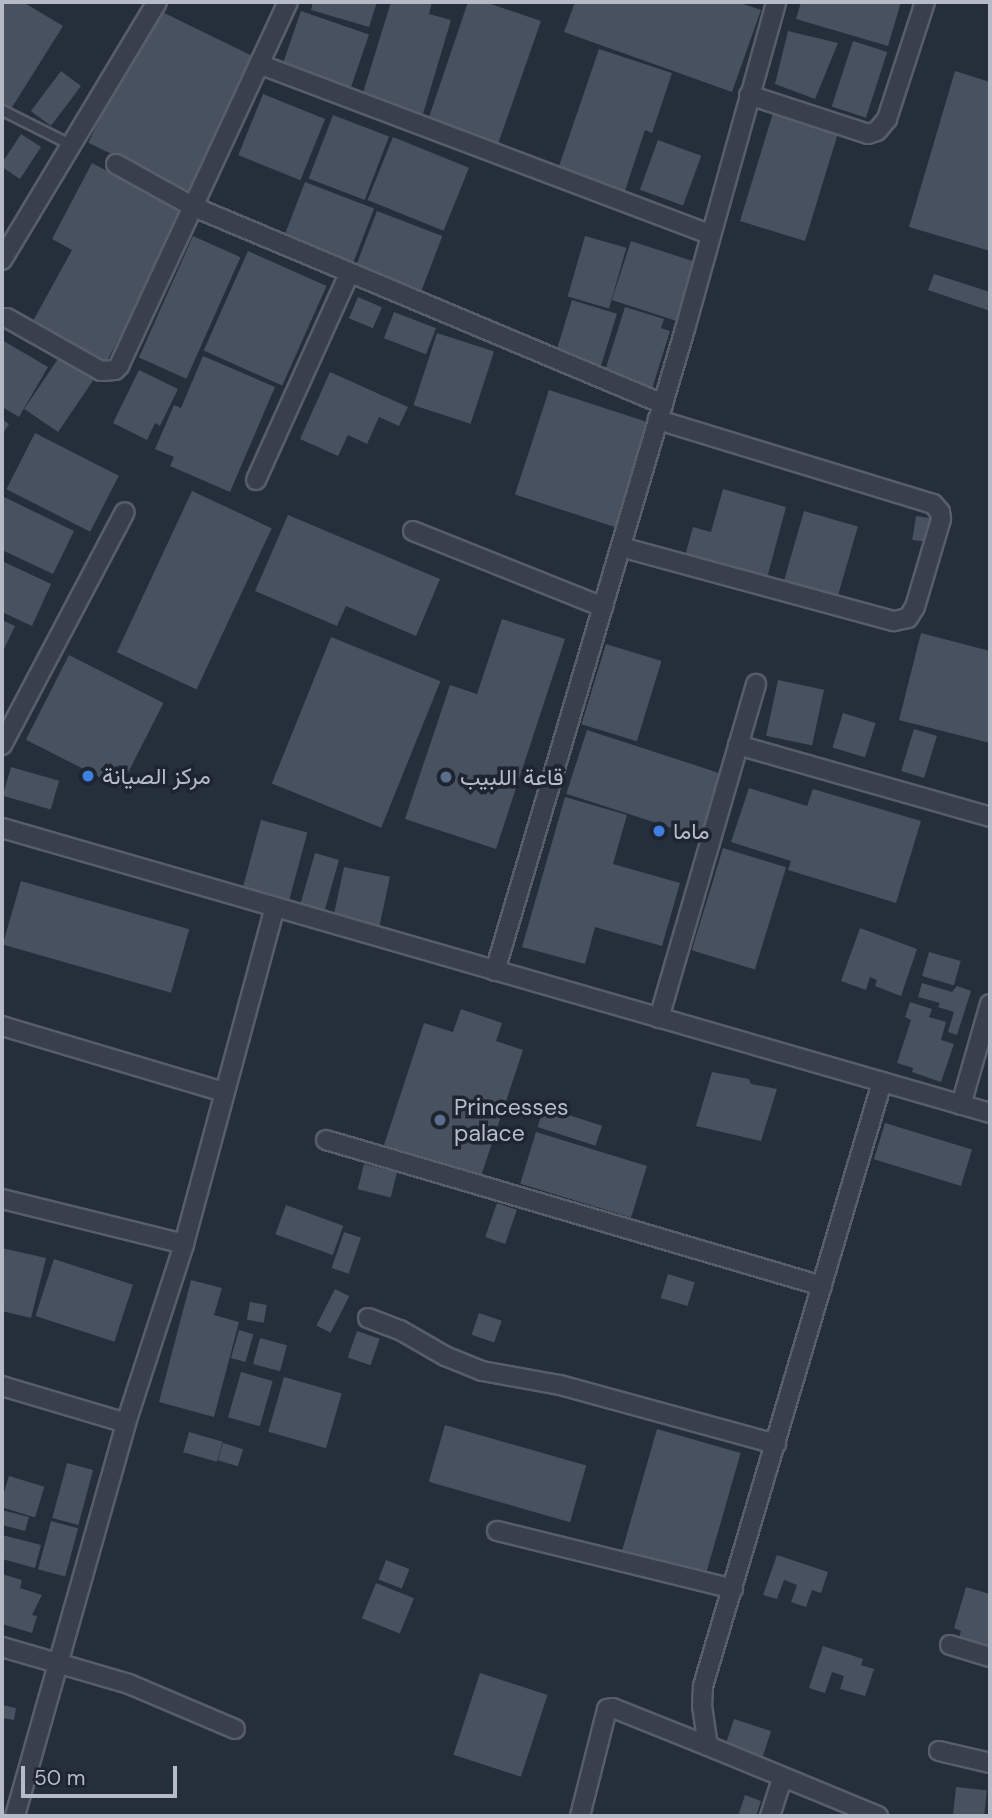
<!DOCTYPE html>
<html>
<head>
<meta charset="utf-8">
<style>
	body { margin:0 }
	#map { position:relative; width:992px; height:1818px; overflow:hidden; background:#252e3b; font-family:"DM Sans",Vazirmatn,sans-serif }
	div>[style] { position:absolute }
	.building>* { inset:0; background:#475160; transform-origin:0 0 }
	.roads { filter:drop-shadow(2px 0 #575e6a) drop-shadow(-2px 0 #575e6a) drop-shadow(0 2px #575e6a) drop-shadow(0 -2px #575e6a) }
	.service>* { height:9px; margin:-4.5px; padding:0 4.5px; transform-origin:4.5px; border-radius:4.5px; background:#39404c }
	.minor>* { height:18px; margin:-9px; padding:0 9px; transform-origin:9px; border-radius:9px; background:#39404c }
	.dots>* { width:19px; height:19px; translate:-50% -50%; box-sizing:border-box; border:4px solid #1e2531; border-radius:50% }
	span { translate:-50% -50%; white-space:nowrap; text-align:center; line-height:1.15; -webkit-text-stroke:7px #1e2531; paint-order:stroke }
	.poi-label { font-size:23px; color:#b5bbc7 }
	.left { translate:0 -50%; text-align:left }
	.frame { position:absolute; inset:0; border:4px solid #b5bbc7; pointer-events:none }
	.scale { position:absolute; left:21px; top:1766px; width:156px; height:32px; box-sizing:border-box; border:4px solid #b5bbc7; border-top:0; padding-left:9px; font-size:21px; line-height:24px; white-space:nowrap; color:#b5bbc7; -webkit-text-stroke:5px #1e2531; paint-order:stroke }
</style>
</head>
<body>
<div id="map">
	<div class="building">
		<i style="clip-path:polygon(2px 2px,23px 2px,63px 26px,11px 109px,2px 103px)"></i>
		<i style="clip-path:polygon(313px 2px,377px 2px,369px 27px,311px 10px)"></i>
		<i style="clip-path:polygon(391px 2px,432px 2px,429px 14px,451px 20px,423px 114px,362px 96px)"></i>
		<i style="clip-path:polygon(468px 2px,485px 2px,541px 21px,498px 144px,428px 120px)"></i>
		<i style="clip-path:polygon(575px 2px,738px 2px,761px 10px,732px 92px,564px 32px)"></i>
		<i style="clip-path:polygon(801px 2px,901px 2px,888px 46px,796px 19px)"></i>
		<i style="left:154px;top:8px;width:113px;height:150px;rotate:26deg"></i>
		<i style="left:301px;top:11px;width:72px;height:56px;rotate:19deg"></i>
		<i style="clip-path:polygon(788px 31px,838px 43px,815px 99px,775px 84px)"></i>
		<i style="left:853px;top:41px;width:36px;height:69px;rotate:18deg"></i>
		<i style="clip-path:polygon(599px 49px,672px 73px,652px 133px,645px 130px,624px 194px,557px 172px)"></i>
		<i style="left:61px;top:71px;width:25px;height:50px;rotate:37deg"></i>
		<i style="clip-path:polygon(955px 71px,990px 82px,990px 251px,909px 227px)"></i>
		<i style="left:263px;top:94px;width:67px;height:66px;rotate:22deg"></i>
		<i style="left:773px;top:113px;width:68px;height:113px;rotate:17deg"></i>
		<i style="left:333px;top:115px;width:60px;height:68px;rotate:21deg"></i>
		<i style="clip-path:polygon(21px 134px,41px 147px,20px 179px,2px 167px,2px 163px)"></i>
		<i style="left:393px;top:137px;width:82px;height:68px;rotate:22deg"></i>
		<i style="left:658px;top:140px;width:46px;height:53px;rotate:20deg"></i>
		<i style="clip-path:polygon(92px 163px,186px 213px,107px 361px,33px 321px,72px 250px,52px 239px)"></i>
		<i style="left:305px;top:182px;width:74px;height:64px;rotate:21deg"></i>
		<i style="left:377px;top:211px;width:70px;height:59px;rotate:21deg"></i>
		<i style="left:193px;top:236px;width:52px;height:133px;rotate:24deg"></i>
		<i style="left:585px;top:236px;width:43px;height:63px;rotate:16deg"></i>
		<i style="left:631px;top:241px;width:68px;height:62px;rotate:18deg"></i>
		<i style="left:248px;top:251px;width:86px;height:109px;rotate:24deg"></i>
		<i style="clip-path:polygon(934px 274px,990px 292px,990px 311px,928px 290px)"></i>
		<i style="left:358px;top:297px;width:26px;height:23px;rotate:23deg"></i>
		<i style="left:572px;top:300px;width:47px;height:61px;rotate:17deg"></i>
		<i style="clip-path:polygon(625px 307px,664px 319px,661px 328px,670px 331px,652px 389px,604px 374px)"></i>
		<i style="left:394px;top:312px;width:45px;height:28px;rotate:21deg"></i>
		<i style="left:437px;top:333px;width:60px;height:76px;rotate:18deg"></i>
		<i style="clip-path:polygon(2px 340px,48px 367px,19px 417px,2px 407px)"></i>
		<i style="left:60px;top:356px;width:41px;height:64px;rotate:34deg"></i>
		<i style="clip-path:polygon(203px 356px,275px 387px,230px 492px,170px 466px,174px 457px,155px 449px,174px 405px,181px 408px)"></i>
		<i style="clip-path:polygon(139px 370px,178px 389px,160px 426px,155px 423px,147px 440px,113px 423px)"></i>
		<i style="clip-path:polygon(330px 372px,408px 407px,399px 426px,379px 417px,367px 444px,348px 435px,338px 456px,300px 439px)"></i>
		<i style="left:549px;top:390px;width:109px;height:110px;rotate:18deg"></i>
		<i style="clip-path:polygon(2px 419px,9px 424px,2px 435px)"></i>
		<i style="left:35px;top:433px;width:94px;height:63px;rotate:27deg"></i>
		<i style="clip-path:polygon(723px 489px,786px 507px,767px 578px,685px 556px,693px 527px,711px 532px)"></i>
		<i style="left:192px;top:491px;width:88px;height:178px;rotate:25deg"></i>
		<i style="clip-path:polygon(2px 496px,74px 531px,53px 574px,2px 550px)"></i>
		<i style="left:804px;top:511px;width:56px;height:75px;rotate:16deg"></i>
		<i style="clip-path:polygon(288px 515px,440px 579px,416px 636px,346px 606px,337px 626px,255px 591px)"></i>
		<i style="left:916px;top:516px;width:18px;height:24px;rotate:9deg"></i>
		<i style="clip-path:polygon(2px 561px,51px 584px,32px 626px,2px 612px)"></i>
		<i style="clip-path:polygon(502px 619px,565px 639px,496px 849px,405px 819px,450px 685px,477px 694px)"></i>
		<i style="clip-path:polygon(2px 620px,15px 626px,2px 653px)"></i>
		<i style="clip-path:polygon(921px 633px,990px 651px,990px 743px,899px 720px)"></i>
		<i style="left:331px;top:637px;width:118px;height:158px;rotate:22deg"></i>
		<i style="left:606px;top:644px;width:58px;height:84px;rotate:17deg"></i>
		<i style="left:69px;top:655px;width:106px;height:95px;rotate:27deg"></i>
		<i style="left:778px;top:680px;width:47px;height:57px;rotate:12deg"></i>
		<i style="left:843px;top:713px;width:34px;height:36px;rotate:17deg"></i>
		<i style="left:914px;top:729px;width:24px;height:44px;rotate:17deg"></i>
		<i style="left:587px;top:730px;width:142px;height:67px;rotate:18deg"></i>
		<i style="left:11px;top:767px;width:50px;height:30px;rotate:16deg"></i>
		<i style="clip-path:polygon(749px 788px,807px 806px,813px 789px,921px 821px,896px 903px,788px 870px,791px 861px,731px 842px)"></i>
		<i style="clip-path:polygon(565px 797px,627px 815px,613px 864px,680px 883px,662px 946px,595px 927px,585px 964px,522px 947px)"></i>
		<i style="left:261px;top:820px;width:48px;height:73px;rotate:15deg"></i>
		<i style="left:723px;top:848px;width:66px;height:107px;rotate:17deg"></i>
		<i style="left:315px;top:853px;width:25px;height:56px;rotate:16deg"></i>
		<i style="left:344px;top:867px;width:47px;height:54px;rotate:12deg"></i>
		<i style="left:21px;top:881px;width:175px;height:66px;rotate:16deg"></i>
		<i style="clip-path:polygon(860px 928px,917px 949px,901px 996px,875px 986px,877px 980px,870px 977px,866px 990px,841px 981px)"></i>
		<i style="left:929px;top:952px;width:33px;height:25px;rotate:16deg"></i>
		<i style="clip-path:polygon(922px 983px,952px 992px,957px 986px,971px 991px,957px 1035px,948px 1032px,954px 1012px,938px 1007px,940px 1003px,918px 997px)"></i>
		<i style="clip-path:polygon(910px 1002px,932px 1009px,929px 1017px,946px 1022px,941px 1040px,954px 1044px,941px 1082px,912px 1072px,913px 1068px,897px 1063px,911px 1020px,905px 1017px)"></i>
		<i style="clip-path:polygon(461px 1009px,502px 1023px,496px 1041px,523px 1050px,481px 1176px,384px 1145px,424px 1023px,453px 1032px)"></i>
		<i style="clip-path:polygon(712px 1072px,749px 1079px,751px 1084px,777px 1089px,761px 1141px,696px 1126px)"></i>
		<i style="left:544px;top:1107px;width:61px;height:21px;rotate:18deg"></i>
		<i style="left:885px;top:1123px;width:91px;height:38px;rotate:17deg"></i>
		<i style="left:536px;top:1132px;width:116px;height:54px;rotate:17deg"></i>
		<i style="left:364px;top:1164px;width:34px;height:26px;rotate:14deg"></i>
		<i style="left:497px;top:1203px;width:21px;height:36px;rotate:19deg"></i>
		<i style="left:286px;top:1205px;width:61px;height:31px;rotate:20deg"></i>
		<i style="left:344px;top:1232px;width:18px;height:38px;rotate:19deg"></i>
		<i style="clip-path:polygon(2px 1248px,46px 1258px,31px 1318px,2px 1311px)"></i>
		<i style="left:54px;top:1259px;width:83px;height:60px;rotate:18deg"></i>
		<i style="left:668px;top:1274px;width:28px;height:25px;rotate:17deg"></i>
		<i style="clip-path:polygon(191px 1280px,222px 1288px,214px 1315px,239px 1322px,214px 1417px,159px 1402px)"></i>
		<i style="left:335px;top:1289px;width:16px;height:41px;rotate:27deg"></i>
		<i style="left:250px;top:1302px;width:17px;height:18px;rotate:10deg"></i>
		<i style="left:479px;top:1313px;width:24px;height:23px;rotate:19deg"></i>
		<i style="left:239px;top:1330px;width:15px;height:29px;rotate:16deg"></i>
		<i style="left:357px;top:1331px;width:24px;height:28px;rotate:19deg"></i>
		<i style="left:260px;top:1338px;width:28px;height:27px;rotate:15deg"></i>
		<i style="left:241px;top:1372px;width:33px;height:47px;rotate:16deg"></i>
		<i style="left:284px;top:1377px;width:60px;height:57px;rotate:16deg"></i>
		<i style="left:445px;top:1425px;width:147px;height:59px;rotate:16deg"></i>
		<i style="left:657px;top:1429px;width:87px;height:126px;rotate:16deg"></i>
		<i style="left:189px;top:1432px;width:35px;height:21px;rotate:16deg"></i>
		<i style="left:223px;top:1443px;width:21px;height:18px;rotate:17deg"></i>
		<i style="left:67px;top:1463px;width:27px;height:57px;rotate:15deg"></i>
		<i style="left:9px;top:1476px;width:37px;height:32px;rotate:17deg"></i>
		<i style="clip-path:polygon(2px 1510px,29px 1517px,25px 1531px,2px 1525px)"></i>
		<i style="left:51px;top:1521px;width:28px;height:50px;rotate:15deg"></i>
		<i style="clip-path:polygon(2px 1535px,41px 1545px,35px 1568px,2px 1559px)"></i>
		<i style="clip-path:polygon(777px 1555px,828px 1572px,821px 1593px,812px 1590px,806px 1607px,791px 1602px,797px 1585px,784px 1580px,777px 1599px,763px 1595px)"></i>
		<i style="left:386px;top:1560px;width:25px;height:21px;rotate:21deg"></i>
		<i style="clip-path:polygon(2px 1574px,22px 1580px,20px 1588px,42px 1595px,32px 1615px,37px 1616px,32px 1633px,2px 1624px)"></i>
		<i style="left:376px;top:1583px;width:41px;height:38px;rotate:22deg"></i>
		<i style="clip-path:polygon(966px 1587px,990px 1594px,990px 1646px,987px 1655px,968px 1650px,971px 1642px,959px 1638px,961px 1631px,954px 1628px)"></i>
		<i style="clip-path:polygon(823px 1646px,863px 1659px,861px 1665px,874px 1669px,865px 1696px,840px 1689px,844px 1676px,832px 1672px,825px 1693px,809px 1688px)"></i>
		<i style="left:480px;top:1673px;width:71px;height:86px;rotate:18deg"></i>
		<i style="clip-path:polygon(2px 1705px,16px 1708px,14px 1720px,2px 1718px)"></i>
		<i style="left:734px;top:1719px;width:39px;height:30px;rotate:18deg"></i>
		<i style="left:956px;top:1787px;width:31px;height:29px;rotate:6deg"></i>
		<i style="clip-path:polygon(745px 1795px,761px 1801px,756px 1816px,738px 1816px)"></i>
	</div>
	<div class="roads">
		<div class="service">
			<i style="left:2px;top:110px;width:78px;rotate:26.6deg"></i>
		</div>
		<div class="minor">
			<i style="left:259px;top:64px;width:483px;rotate:20.7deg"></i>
			<i style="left:749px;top:95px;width:125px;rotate:18.1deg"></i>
			<i style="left:868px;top:134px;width:9px;rotate:-18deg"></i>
			<i style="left:877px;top:131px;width:16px;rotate:-50deg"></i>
			<i style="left:887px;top:119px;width:123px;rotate:-72deg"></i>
			<i style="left:116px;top:164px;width:89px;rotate:28.9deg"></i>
			<i style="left:194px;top:207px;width:509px;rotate:22.78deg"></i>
			<i style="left:2px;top:260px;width:301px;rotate:-59deg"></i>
			<i style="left:7px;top:318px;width:108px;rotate:29.4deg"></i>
			<i style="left:101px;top:371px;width:14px;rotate:-4deg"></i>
			<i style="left:115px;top:370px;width:6px;rotate:-45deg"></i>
			<i style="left:119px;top:366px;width:401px;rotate:-65.1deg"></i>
			<i style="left:256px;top:480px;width:226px;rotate:-65.7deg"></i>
			<i style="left:413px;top:531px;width:205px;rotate:21.8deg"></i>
			<i style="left:621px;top:547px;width:283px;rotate:15.2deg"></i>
			<i style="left:894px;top:621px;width:14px;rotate:-12deg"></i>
			<i style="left:908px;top:618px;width:13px;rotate:-58deg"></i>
			<i style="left:915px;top:607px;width:92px;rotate:-73.5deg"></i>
			<i style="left:941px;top:519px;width:7px;rotate:-98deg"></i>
			<i style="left:940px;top:512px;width:11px;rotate:-131deg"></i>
			<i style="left:933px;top:504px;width:288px;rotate:-163deg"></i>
			<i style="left:2px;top:745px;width:263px;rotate:-62.2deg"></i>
			<i style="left:738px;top:745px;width:262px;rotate:15.9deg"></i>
			<i style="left:2px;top:828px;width:1028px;rotate:16.09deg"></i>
			<i style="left:495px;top:971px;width:670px;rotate:-73.51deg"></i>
			<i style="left:685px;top:329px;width:339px;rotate:-74.4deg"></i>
			<i style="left:659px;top:1018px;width:348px;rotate:-73.8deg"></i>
			<i style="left:2px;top:1026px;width:231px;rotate:16.6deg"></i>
			<i style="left:961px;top:1105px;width:105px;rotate:-74deg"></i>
			<i style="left:326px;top:1140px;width:517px;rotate:16.4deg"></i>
			<i style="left:2px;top:1199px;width:187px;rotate:13.9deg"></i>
			<i style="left:368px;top:1318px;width:34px;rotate:21deg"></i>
			<i style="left:400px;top:1330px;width:52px;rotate:30deg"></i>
			<i style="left:445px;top:1356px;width:40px;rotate:22deg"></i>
			<i style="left:482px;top:1371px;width:79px;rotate:10.2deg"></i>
			<i style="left:560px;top:1385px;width:224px;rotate:15.3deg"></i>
			<i style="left:2px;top:1386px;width:129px;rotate:16.6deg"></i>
			<i style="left:497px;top:1531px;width:243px;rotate:13.8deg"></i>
			<i style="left:950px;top:1645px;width:42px;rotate:16.7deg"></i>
			<i style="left:2px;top:1647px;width:132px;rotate:16.2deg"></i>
			<i style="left:129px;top:1684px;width:115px;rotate:23deg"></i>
			<i style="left:939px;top:1751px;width:52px;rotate:13.2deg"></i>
			<i style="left:15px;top:1816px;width:408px;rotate:-74.2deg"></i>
			<i style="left:126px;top:1423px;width:188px;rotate:-72deg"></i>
			<i style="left:184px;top:1244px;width:349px;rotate:-74.9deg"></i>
			<i style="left:580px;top:1816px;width:110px;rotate:-75.8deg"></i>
			<i style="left:607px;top:1709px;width:6px;rotate:-9deg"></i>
			<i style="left:613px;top:1708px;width:102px;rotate:21.8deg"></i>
			<i style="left:770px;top:1816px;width:40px;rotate:-72deg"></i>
			<i style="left:878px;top:1816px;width:184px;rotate:-157.6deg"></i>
			<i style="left:708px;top:1746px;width:40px;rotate:-98.5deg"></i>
			<i style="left:702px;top:1706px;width:20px;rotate:-87deg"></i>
			<i style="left:703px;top:1686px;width:630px;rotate:-73.49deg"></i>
		</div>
	</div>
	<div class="dots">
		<i style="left:88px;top:776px;background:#3f7fe0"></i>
		<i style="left:446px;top:777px;background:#5c6f8a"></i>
		<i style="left:659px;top:831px;background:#3f7fe0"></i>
		<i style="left:440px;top:1120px;background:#5c6f8a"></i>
	</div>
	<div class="poi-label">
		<span class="left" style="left:102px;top:776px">مركز الصيانة</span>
		<span class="left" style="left:460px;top:777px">قاعة اللبيب</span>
		<span class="left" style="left:673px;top:831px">ماما</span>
		<span class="left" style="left:454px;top:1120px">Princesses<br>palace</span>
	</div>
	<div class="frame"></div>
	<div class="scale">50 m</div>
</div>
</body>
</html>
